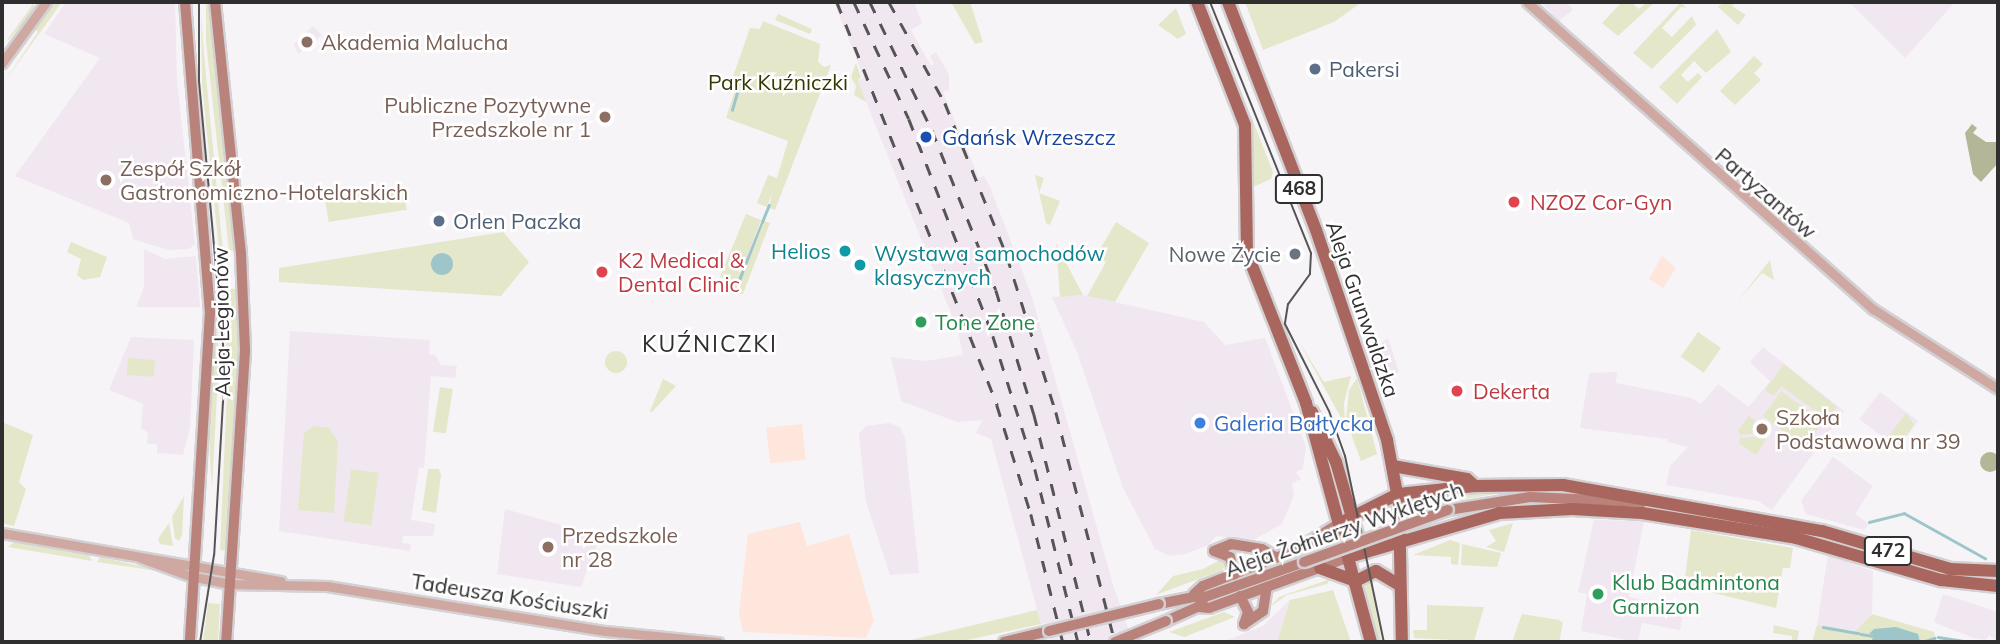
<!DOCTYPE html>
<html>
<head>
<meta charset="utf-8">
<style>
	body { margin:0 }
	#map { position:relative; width:2000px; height:644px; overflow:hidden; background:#f7f4f7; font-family:Mulish,sans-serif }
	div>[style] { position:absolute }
	.built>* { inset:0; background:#f0e7f0; transform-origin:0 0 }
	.industrial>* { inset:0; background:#fee6dc; transform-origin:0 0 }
	.green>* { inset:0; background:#e4e7ca; transform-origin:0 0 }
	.round { border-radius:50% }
	.forest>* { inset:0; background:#b3b697 }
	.water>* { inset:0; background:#9ec6ca }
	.stream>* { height:2.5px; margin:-1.25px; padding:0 1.25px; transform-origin:1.25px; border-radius:1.25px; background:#9ec6ca }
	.roads { filter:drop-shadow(2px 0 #d3d1d3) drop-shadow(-2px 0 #d3d1d3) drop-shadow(0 2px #d3d1d3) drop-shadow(0 -2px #d3d1d3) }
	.tertiary>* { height:9px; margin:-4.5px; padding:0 4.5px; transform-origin:4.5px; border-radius:4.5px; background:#cfa8a2 }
	.secondary>* { height:10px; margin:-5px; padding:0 5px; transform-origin:5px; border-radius:5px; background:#b9827a }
	.primary>* { height:12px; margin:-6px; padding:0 6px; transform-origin:6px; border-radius:6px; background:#a9665e }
	.tram>* { height:2px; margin:-1px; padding:0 1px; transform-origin:1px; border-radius:1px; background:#565556 }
	.rail>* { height:2.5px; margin-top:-1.25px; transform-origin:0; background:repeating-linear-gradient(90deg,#565556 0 12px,transparent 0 24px) }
	.bridges { filter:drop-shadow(2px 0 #d3d1d3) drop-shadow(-2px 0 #d3d1d3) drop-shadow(0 2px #d3d1d3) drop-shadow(0 -2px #d3d1d3) }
	.secondary-bridge>* { height:10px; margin:-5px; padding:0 5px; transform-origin:5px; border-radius:5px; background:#b9827a }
	.dots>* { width:19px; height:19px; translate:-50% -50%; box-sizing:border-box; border:4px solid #fff; border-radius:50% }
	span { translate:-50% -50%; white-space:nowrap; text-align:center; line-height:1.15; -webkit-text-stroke:5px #fff; paint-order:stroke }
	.shield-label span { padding:2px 5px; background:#fff; border:2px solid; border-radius:5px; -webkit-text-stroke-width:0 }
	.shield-label { font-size:19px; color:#302f30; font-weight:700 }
	.education-label { font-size:21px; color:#785e54 }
	.left { translate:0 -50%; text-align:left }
	.right { translate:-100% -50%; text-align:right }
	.service-label { font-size:21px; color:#4e5e75 }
	.park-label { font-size:21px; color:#343700 }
	.transit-label { font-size:21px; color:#164399 }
	.street-label { font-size:21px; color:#302f30 }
	.health-label { font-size:21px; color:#be3a42 }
	.culture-label { font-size:21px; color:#0d838f }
	.worship-label { font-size:21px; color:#5b616d }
	.leisure-label { font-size:21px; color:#27864d }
	.shop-label { font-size:21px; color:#366cbe }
	.neighbourhood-label { font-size:23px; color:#302e30; letter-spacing:2px }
	.frame { position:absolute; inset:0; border:4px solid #302f30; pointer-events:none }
</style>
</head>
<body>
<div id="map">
	<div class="built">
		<i style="clip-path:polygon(66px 2px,175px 2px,177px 81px,195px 244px,189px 249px,168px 250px,133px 239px,129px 223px,15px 176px,100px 58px,44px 34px)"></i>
		<i style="clip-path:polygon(834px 2px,914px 2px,922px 23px,911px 30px,931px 66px,934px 64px,930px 56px,936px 52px,949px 75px,949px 90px,943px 92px,979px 178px,984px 176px,990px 187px,1032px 297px,1114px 588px,1133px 642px,1051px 642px,1046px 623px,1041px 624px,991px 439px,976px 433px,982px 420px,957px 422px,901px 401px,891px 357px,926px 361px,963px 355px,958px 331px,861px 89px,858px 81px,864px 78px)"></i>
		<i style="clip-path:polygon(1541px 2px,1566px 2px,1573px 10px,1559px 21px)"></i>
		<i style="clip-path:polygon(1849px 2px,1955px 2px,1905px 58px)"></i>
		<i style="clip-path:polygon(313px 26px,322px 35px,298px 54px,294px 44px)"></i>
		<i style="clip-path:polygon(144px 249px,165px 259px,196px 256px,200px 307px,136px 307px,144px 287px)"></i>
		<i style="clip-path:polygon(1083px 295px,1204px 322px,1225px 345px,1265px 338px,1306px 447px,1303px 469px,1296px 472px,1301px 479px,1292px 483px,1294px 495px,1282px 524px,1253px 540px,1216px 536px,1208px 545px,1186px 554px,1170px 556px,1155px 549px,1123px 488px,1077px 352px,1052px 297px)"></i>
		<i style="clip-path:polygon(290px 331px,430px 340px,429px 354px,435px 355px,441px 365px,457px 366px,455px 378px,431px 376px,424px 468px,419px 467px,411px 520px,435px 524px,433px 536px,403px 536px,402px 543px,411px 544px,410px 551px,279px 531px)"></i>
		<i style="clip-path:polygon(131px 337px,194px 340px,190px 428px,183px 455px,157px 453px,157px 444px,147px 444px,148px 433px,141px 428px,143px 404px,109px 390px)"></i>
		<i style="clip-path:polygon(1388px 338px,1399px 372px,1379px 378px,1370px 354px)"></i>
		<i style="clip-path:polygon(1763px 347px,1844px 411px,1772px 510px,1758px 501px,1666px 485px,1670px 466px,1688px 447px,1667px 442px,1667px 439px,1580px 428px,1589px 373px,1617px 372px,1616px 383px,1692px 398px,1701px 404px,1718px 384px,1749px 407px,1770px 381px,1750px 362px)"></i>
		<i style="left:1880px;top:392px;width:48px;height:34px;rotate:37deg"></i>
		<i style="clip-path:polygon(889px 423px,900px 427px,905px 438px,919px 573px,890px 575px,866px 502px,859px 434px,866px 426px)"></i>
		<i style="clip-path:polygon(1833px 457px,1873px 486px,1855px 514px,1869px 524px,1864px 530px,1806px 514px,1801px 501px)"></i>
		<i style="clip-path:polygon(505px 509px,600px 536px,581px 587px,497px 574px)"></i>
		<i style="clip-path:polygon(1594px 520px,1644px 521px,1629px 597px,1684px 608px,1680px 630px,1642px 623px,1638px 642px,1581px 631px,1587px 594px,1578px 592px)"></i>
		<i style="clip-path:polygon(1828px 555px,1873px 571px,1872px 614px,1856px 632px,1817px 625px)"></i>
		<i style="clip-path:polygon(1943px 594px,1998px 612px,1998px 642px,1989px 635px,1986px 640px,1973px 638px,1934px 622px)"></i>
		<i style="clip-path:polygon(1290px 600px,1277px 642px,1223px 642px,1263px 626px)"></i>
	</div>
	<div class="industrial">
		<i style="clip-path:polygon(1662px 256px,1676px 268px,1663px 288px,1649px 279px)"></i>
		<i style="left:802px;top:424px;width:36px;height:36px;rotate:84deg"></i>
		<i style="clip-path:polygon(800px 522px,807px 546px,849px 534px,874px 620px,866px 638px,743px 632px,739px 613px,748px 534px)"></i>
	</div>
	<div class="green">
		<i style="clip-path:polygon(54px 2px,62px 2px,2px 85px,38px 32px,34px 28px)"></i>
		<i style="clip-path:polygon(206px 2px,209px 2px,235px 250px,229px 251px,206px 42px)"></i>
		<i style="clip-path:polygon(951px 2px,970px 2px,983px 42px,975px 44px)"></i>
		<i style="clip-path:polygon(1245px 2px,1362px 2px,1334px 22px,1263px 50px)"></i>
		<i style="clip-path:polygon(1622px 2px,1631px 2px,1639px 9px,1647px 2px,1655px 2px,1618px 36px,1602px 23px)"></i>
		<i style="clip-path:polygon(1681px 2px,1686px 8px,1681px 7px,1662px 28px,1672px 37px,1692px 16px,1696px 25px,1652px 69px,1633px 53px)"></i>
		<i style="clip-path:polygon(1724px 2px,1735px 2px,1732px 6px,1746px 15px,1738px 25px,1718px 7px)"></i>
		<i style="clip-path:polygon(33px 4px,36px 8px,8px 41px,7px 40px)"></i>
		<i style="clip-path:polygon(1176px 8px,1186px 34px,1178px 39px,1158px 25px)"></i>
		<i style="clip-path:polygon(201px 14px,205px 65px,223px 252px,219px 250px,202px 85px)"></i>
		<i style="clip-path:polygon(778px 14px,812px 29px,810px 34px,775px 20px)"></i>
		<i style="clip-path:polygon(763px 21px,820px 44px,818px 62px,824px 67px,831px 65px,775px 210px,769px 208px,772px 192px,767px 207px,757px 203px,768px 175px,777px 178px,788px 141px,726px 118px,735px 90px,729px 88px,750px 28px,760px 29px)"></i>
		<i style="clip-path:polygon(1717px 29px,1731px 52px,1706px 73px,1694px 61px,1681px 75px,1688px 82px,1698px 73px,1702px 77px,1677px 104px,1659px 87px)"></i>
		<i style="clip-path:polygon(1754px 56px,1763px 64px,1754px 73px,1761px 80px,1735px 105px,1720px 91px)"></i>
		<i style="clip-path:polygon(856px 63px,861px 77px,858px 80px,866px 102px,854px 95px,856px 86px,851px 77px)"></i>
		<i style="clip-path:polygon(1251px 116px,1273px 172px,1271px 179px,1253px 187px)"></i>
		<i style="clip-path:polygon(1035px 175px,1044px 178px,1039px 193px,1060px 201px,1050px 225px,1046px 223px)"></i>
		<i style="left:403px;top:186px;width:24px;height:79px;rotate:81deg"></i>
		<i style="clip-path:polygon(746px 214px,761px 220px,739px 280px,764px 221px,770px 223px,743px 294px,732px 294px,724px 290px,728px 280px,720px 277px)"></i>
		<i style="clip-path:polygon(1116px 222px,1149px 243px,1115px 302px,1087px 296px,1106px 262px,1096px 256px)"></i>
		<i style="clip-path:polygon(503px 232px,529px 262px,501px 296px,279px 282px,279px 268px)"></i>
		<i style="clip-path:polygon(71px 242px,107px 257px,100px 277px,83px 280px,77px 275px,81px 259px,67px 252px)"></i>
		<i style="clip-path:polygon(1056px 243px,1074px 278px,1083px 295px,1060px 297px)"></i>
		<i style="clip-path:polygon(1770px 260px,1774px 280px,1762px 273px,1737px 302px)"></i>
		<i style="clip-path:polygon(215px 287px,219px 356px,212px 488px,208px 426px)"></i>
		<i style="clip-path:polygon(223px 288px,238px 289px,239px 358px,227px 551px,220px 550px,228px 370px)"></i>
		<i style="left:1698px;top:332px;width:28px;height:30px;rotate:35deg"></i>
		<i style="clip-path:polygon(1298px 340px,1324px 382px,1351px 376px,1344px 403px,1345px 425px)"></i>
		<i class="round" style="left:605px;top:351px;width:22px;height:22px"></i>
		<i style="left:128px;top:358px;width:27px;height:17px;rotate:4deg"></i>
		<i style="clip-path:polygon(1784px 364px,1837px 407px,1828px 420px,1781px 386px,1774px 396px,1765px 390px)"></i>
		<i style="clip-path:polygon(1357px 378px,1377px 454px,1361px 461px,1346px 420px,1349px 390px)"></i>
		<i style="clip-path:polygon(663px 379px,676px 386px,652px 412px,650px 411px)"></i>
		<i style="left:440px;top:387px;width:13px;height:45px;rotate:9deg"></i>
		<i style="left:1781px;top:391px;width:52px;height:31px;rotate:36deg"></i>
		<i style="clip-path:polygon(1906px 413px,1914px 425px,1899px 445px,1888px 437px)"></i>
		<i style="clip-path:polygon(1749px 416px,1764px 427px,1763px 433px,1740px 435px,1738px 430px)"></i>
		<i style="clip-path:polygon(2px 422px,33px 435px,19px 482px,26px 489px,14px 526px,2px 523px)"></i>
		<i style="clip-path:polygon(314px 426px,329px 428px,338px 441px,334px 513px,298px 510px,304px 433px)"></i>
		<i style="clip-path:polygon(1763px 436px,1766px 440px,1756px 455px,1739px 443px,1740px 438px)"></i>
		<i style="left:351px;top:469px;width:28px;height:53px;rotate:8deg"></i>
		<i style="clip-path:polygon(428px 469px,439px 469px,441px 475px,436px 513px,422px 510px)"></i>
		<i style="clip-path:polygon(1514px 491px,1453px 501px,1418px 512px,1420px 496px)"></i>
		<i style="clip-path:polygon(184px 496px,182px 535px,179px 541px,175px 538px,172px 517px)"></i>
		<i style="clip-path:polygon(169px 523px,173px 546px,160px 544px,158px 539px)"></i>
		<i style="clip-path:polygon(1513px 523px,1504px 552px,1486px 547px,1496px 541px,1489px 530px)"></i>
		<i style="clip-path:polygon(1691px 530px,1793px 548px,1790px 568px,1783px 568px,1776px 608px,1684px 586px)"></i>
		<i style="clip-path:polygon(1450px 540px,1460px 543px,1458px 565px,1451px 564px,1451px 557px,1413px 555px)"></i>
		<i style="clip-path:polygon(15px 541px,89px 555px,92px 561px,8px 547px)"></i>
		<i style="clip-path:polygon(1462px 544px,1501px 553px,1497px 567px,1461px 565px)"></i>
		<i style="clip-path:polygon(100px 557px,150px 568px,164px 572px,97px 562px)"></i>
		<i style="clip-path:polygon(1220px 560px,1226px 565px,1222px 570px,1156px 595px,1173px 576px,1203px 569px)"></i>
		<i style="clip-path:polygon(1369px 576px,1382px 642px,1377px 642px,1364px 591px)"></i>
		<i style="clip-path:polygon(1330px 579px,1327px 584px,1287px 595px,1270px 607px,1279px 597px)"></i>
		<i style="clip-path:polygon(1333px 590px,1351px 642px,1277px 642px,1290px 600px)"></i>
		<i style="clip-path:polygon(208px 603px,220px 604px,218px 642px,203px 642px)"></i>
		<i style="clip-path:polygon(1427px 605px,1484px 607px,1474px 641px,1414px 638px,1413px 630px,1427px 630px)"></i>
		<i style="clip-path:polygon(1037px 610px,1041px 624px,958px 642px,902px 642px)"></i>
		<i style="clip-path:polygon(1224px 612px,1235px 617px,1184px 637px,1169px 632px)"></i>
		<i style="clip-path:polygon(1522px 614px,1559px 620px,1563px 623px,1559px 642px,1512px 642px)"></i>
		<i style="clip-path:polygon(1872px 614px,1934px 632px,1936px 642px,1812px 642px,1817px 625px,1855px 632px)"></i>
		<i style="clip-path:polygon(1774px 625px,1799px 631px,1797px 642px,1792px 642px,1792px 636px,1773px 633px)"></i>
	</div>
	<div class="forest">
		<i style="clip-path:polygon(1972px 124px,1977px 128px,1973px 133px,1986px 142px,1998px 142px,1998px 163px,1981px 182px,1973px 174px,1965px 133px)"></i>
		<i class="round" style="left:1980px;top:452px;width:20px;height:20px"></i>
	</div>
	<div class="water">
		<i style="clip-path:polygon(762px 220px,764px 221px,741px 281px,738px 280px)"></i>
		<i class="round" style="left:431px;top:253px;width:22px;height:22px"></i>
		<i style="clip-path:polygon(1896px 627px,1918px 634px,1920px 642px,1871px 642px,1874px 635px,1869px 634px,1874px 629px)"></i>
	</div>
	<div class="stream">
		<i style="left:578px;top:3px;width:1px"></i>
		<i style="left:732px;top:110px;width:29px;rotate:-74deg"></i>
		<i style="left:762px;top:222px;width:18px;rotate:-68deg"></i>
		<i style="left:1869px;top:522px;width:36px;rotate:-14deg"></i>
		<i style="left:1904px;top:513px;width:93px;rotate:29.1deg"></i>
		<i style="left:1823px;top:627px;width:36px;rotate:10deg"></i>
		<i style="left:1861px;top:634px;width:13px;rotate:9deg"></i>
		<i style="left:1938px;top:637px;width:24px;rotate:9deg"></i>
		<i style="left:1922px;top:642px;width:13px;rotate:-18deg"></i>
	</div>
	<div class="roads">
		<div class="tertiary">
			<i style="left:1527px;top:2px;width:463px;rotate:41.6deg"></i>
			<i style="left:1873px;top:309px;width:148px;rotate:32.6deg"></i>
			<i style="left:2px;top:63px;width:75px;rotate:-54.2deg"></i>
			<i style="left:2px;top:533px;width:283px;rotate:9.8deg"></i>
			<i style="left:141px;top:558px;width:52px;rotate:20.2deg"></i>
			<i style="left:190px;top:576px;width:41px;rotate:11.3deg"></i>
			<i style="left:230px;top:584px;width:97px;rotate:1.2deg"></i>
			<i style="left:327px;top:586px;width:282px;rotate:9.2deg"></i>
			<i style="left:605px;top:631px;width:114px;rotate:5.6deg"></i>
		</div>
		<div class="secondary">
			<i style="left:185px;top:2px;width:311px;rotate:85.4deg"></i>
			<i style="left:210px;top:312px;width:331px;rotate:93.5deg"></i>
			<i style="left:215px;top:2px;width:253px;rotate:84.1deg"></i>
			<i style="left:241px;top:254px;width:97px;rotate:87.6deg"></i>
			<i style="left:245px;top:351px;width:292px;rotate:93.7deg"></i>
			<i style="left:1448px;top:510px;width:83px;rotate:-9deg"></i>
			<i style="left:1530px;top:497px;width:113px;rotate:2.5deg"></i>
			<i style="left:1214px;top:551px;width:18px;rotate:-22deg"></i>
			<i style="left:1231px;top:544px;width:31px;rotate:9deg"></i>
			<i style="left:1262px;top:549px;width:17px;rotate:31deg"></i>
			<i style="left:1214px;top:551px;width:17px;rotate:21deg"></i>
			<i style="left:1230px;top:557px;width:18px;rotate:77deg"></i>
			<i style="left:1194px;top:594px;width:12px;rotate:-42deg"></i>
			<i style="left:1203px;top:586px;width:100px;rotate:-21.2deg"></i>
			<i style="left:1296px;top:550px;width:52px;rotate:-31.5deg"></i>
			<i style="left:1240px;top:596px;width:18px;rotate:63deg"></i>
			<i style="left:1248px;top:612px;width:13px;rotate:108deg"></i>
			<i style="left:1159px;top:604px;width:41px;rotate:-11.3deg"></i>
			<i style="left:1198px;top:607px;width:11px;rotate:5deg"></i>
			<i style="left:1209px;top:608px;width:149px;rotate:-20deg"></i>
			<i style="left:1166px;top:621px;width:35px;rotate:-24deg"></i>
			<i style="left:1198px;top:607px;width:12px;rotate:-55deg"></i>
			<i style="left:1205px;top:597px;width:105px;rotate:-19.5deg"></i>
			<i style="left:1244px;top:624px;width:23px;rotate:-34deg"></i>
			<i style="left:1263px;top:611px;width:24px;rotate:-81deg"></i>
			<i style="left:1004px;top:642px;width:46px;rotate:-13.7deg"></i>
		</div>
		<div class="primary">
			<i style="left:1197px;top:2px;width:132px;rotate:68.7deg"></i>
			<i style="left:1245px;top:125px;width:128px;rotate:89.1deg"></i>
			<i style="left:1247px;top:253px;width:161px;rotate:68.5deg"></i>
			<i style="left:1306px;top:403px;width:248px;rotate:74.8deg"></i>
			<i style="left:1228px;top:2px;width:244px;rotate:68.9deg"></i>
			<i style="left:1316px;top:230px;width:222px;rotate:71.3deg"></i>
			<i style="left:1387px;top:440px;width:65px;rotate:79.4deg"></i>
			<i style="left:1399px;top:504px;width:138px;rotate:88.8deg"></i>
			<i style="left:1312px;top:412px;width:55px;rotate:64.4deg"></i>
			<i style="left:1336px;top:462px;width:94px;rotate:73.9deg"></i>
			<i style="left:1393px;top:466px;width:75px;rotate:10deg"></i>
			<i style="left:1467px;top:479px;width:11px;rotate:41deg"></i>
			<i style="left:1340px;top:523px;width:65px;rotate:-26.6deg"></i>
			<i style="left:1398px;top:494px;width:77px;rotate:-5.9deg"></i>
			<i style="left:1475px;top:486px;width:88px;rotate:-0.7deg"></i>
			<i style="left:1563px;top:485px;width:263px;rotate:10.1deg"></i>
			<i style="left:1822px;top:531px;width:134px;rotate:16.5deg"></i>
			<i style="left:1950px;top:569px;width:48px;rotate:2.4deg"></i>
			<i style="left:1349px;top:557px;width:156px;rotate:-16.3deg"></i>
			<i style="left:1499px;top:513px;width:73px;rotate:-3.1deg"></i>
			<i style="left:1572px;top:509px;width:70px;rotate:3.3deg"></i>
			<i style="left:1642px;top:513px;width:156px;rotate:9.2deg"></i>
			<i style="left:1796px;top:538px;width:151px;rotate:16.2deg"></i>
			<i style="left:1941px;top:580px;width:57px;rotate:6deg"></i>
			<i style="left:1320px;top:568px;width:38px;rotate:20deg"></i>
			<i style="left:1356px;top:581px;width:22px;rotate:-27deg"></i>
			<i style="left:1376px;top:571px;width:26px;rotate:31deg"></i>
		</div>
	</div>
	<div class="tram">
		<i style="left:199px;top:2px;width:79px;rotate:90deg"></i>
		<i style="left:199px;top:81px;width:287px;rotate:84.8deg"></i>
		<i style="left:225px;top:367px;width:188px;rotate:93.3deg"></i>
		<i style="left:214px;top:555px;width:88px;rotate:99.1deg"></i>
		<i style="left:1210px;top:2px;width:271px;rotate:68.1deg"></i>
		<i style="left:1311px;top:253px;width:21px;rotate:93deg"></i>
		<i style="left:1310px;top:274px;width:37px;rotate:126deg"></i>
		<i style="left:1288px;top:304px;width:20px;rotate:99deg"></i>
		<i style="left:1285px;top:324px;width:97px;rotate:63.2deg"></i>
		<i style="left:1329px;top:411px;width:48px;rotate:70.4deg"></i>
		<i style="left:1345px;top:456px;width:190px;rotate:78.2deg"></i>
	</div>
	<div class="rail">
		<i style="left:837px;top:2px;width:434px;rotate:68.3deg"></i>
		<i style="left:997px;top:405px;width:114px;rotate:72.7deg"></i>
		<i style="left:1031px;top:514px;width:132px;rotate:76deg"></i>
		<i style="left:854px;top:2px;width:129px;rotate:64.8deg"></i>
		<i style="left:909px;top:119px;width:233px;rotate:68.8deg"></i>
		<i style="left:993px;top:336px;width:139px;rotate:72.5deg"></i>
		<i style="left:1035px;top:469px;width:178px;rotate:76deg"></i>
		<i style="left:870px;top:2px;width:142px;rotate:64.2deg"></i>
		<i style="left:932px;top:130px;width:172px;rotate:68.2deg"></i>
		<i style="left:996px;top:290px;width:130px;rotate:73deg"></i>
		<i style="left:1034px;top:414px;width:235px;rotate:76deg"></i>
		<i style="left:889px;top:2px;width:115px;rotate:61deg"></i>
		<i style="left:945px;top:103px;width:165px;rotate:67.9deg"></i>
		<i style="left:1007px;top:256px;width:164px;rotate:72.6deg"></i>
		<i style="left:1056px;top:412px;width:237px;rotate:75.6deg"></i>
	</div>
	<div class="bridges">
		<div class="secondary-bridge">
			<i style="left:1304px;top:562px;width:153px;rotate:-19.9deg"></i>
			<i style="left:1049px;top:631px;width:113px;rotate:-13.8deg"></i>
			<i style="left:1115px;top:642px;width:55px;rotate:-22.4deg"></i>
		</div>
	</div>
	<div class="dots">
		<i style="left:307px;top:42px;background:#8d6e63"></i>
		<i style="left:1315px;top:69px;background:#5c6f8a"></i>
		<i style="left:605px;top:117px;background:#8d6e63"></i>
		<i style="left:926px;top:137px;background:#1a4fb4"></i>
		<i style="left:106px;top:180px;background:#8d6e63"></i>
		<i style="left:1514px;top:202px;background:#e0444e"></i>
		<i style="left:439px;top:221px;background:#5c6f8a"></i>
		<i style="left:845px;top:251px;background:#0f9aa8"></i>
		<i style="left:1295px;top:254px;background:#6b7280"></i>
		<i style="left:860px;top:265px;background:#0f9aa8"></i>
		<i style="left:602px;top:272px;background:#e0444e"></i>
		<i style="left:921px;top:322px;background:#2e9e5b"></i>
		<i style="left:1457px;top:391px;background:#e0444e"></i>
		<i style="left:1200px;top:423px;background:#3f7fe0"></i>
		<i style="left:1762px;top:429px;background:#8d6e63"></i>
		<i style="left:548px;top:547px;background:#8d6e63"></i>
		<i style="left:1598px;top:594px;background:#2e9e5b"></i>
	</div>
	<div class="shield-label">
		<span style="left:1299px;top:189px">468</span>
		<span style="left:1888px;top:551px">472</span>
	</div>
	<div class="education-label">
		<span class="left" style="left:321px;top:42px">Akademia Malucha</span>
		<span class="right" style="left:591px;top:117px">Publiczne Pozytywne<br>Przedszkole nr 1</span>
		<span class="left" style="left:120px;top:180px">Zespół Szkół<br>Gastronomiczno-Hotelarskich</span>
		<span class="left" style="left:1776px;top:429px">Szkoła<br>Podstawowa nr 39</span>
		<span class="left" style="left:562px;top:547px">Przedszkole<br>nr 28</span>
	</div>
	<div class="service-label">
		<span class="left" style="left:1329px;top:69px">Pakersi</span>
		<span class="left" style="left:453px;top:221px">Orlen Paczka</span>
	</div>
	<div class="park-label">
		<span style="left:778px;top:82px">Park Kuźniczki</span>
	</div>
	<div class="transit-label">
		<span class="left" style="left:942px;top:137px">Gdańsk Wrzeszcz</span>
	</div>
	<div class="street-label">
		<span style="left:1766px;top:193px;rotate:41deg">Partyzantów</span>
		<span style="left:1363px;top:309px;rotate:71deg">Aleja Grunwaldzka</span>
		<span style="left:221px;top:322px;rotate:-91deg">Aleja Legionów</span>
		<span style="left:1344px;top:529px;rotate:-19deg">Aleja Żołnierzy Wyklętych</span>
		<span style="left:510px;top:596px;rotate:9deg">Tadeusza Kościuszki</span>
	</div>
	<div class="health-label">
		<span class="left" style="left:1530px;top:202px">NZOZ Cor-Gyn</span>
		<span class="left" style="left:618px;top:272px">K2 Medical &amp;<br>Dental Clinic</span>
		<span class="left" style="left:1473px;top:391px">Dekerta</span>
	</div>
	<div class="culture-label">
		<span class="right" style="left:831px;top:251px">Helios</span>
		<span class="left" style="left:874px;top:265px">Wystawa samochodów<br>klasycznych</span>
	</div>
	<div class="worship-label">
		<span class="right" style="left:1281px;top:254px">Nowe Życie</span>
	</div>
	<div class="leisure-label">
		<span class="left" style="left:935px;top:322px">Tone Zone</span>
		<span class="left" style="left:1612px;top:594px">Klub Badmintona<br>Garnizon</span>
	</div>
	<div class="shop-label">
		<span class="left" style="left:1214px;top:423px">Galeria Bałtycka</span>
	</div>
	<div class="neighbourhood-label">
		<span style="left:710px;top:344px">KUŹNICZKI</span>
	</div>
	<div class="frame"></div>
</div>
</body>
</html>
